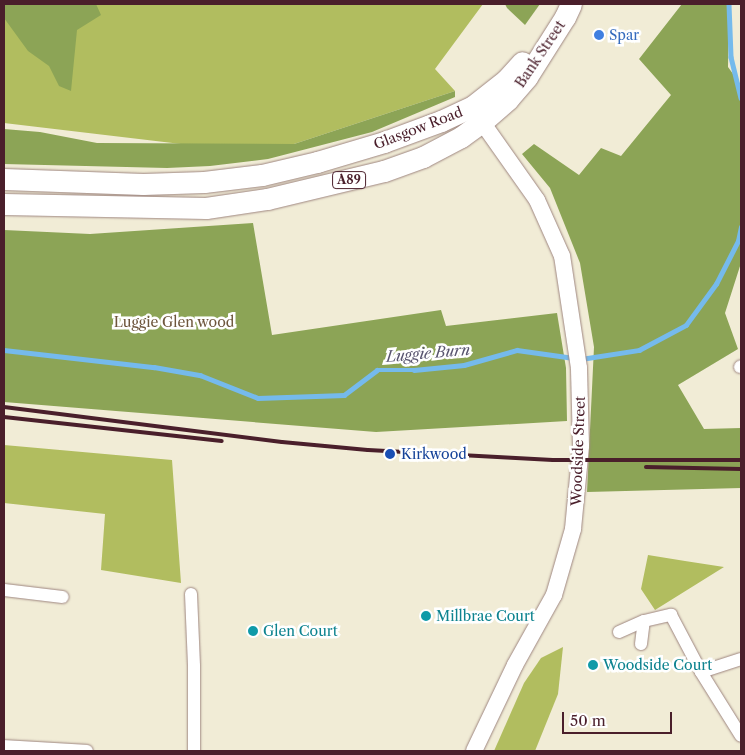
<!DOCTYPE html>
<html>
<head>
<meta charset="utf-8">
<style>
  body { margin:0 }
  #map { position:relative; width:745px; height:755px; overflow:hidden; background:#f1ecd6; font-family:"Libre Caslon Text",serif }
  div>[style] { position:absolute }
  .green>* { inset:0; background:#b1bd5f }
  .forest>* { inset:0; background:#8ca456 }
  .stream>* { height:4.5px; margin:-2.25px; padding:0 2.25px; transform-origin:2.25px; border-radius:2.25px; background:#75baec }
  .roads { filter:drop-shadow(0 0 1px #9e8680) drop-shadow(0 0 1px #9e8680) }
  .minor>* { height:12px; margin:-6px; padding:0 6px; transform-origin:6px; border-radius:6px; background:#fff }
  .tertiary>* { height:16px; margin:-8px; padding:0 8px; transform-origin:8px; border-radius:8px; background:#fff }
  .primary>* { height:21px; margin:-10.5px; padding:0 10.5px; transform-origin:10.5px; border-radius:10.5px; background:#fff }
  .rail>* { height:4px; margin:-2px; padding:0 2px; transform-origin:2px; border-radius:2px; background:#4a1f2b }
  .dots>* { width:14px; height:14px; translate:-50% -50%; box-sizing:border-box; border:2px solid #fff; border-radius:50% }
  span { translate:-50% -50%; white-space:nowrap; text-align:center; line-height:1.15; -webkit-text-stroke:5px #fff; paint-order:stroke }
  .shield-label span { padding:1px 4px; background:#fff; border:1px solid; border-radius:4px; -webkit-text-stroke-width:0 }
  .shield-label { font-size:12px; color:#4a1f2b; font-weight:700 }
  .shop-label { font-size:14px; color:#366cbe }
  .left { translate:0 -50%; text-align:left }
  .street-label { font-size:14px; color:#4a1f2b }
  .park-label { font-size:14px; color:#6e563d }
  .transit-label { font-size:14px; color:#164399 }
  .culture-label { font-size:14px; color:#0d838f }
  .water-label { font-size:15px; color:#59556f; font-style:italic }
  .frame { position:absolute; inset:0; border:5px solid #4a1f2b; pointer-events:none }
  .scale { position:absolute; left:562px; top:712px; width:110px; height:22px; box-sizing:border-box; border:2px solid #4a1f2b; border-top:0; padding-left:6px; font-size:15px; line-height:18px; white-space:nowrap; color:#4a1f2b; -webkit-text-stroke:4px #fff; paint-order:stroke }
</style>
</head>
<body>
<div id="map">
  <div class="green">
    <i style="clip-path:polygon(4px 4px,483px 4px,435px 69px,455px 91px,294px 144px,181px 144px,4px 123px)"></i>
    <i style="clip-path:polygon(4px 445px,172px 460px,181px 583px,101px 570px,105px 514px,4px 503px)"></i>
    <i style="clip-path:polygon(648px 555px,685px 561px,724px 567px,655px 610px,641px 589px)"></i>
    <i style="clip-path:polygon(563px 647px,558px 694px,535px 751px,494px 751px,524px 683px,541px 658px)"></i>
  </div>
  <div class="forest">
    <i style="clip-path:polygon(4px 4px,96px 4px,101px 15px,77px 30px,71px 91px,59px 86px,49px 66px,28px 51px,4px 18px)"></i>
    <i style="clip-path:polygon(505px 4px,540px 4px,525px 25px,507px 8px)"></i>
    <i style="clip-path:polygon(682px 4px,729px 4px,728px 67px,741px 85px,741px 263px,725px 313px,738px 349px,678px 385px,704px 429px,741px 428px,741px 488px,587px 492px,594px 347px,580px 263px,550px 188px,522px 154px,534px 144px,579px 175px,601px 148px,621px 156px,671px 95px,639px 59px)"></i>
    <i style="clip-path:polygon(455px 91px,455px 97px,372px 132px,268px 159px,210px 166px,167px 168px,4px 164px,4px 129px,40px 132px,97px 143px,294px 144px)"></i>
    <i style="clip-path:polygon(253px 223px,272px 335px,441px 310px,446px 326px,557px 313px,566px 368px,567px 421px,376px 432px,4px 402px,4px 230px,90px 234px)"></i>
  </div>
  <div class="stream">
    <i style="left:729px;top:4px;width:53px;rotate:87.8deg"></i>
    <i style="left:731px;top:57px;width:42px;rotate:76.3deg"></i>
    <i style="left:4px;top:350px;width:151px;rotate:6.5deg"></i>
    <i style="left:154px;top:367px;width:47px;rotate:9.9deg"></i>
    <i style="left:200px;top:375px;width:62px;rotate:21.6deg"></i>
    <i style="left:258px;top:398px;width:86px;rotate:-2deg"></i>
    <i style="left:344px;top:395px;width:41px;rotate:-37.1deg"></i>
    <i style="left:377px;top:370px;width:37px"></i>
    <i style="left:414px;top:370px;width:50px;rotate:-5.7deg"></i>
    <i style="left:464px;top:365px;width:55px;rotate:-15.8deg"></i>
    <i style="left:517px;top:350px;width:57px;rotate:8.1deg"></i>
    <i style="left:581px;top:359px;width:59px;rotate:-8.8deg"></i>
    <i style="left:639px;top:350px;width:53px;rotate:-28deg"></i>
    <i style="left:686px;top:325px;width:51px;rotate:-53.8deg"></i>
    <i style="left:716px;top:284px;width:48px;rotate:-62.9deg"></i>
    <i style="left:738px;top:241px;width:14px;rotate:-78deg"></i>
  </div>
  <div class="roads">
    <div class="minor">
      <i style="left:740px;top:367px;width:1px;rotate:-45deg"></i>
      <i style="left:4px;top:590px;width:59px;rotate:6.8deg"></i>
      <i style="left:191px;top:594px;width:72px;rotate:87.6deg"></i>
      <i style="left:194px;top:666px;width:85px;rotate:90deg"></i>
      <i style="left:619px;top:632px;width:27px;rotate:-24deg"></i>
      <i style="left:644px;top:621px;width:28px;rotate:-13deg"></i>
      <i style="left:671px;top:615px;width:64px;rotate:62.2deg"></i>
      <i style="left:701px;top:672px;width:42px;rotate:-18deg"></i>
      <i style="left:641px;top:644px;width:23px;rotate:-83deg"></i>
      <i style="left:701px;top:672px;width:75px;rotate:58deg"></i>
      <i style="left:4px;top:746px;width:83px;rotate:3.4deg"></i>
    </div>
    <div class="tertiary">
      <i style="left:474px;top:751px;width:95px;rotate:-64.5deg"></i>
      <i style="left:515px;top:665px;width:80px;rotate:-60.9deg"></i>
      <i style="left:554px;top:595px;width:69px;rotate:-73.9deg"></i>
      <i style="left:573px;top:529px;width:83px;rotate:-84.5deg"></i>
      <i style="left:581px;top:446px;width:78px;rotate:-91.5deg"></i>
      <i style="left:579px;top:368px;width:113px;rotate:-98.6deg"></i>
      <i style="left:562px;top:256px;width:61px;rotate:-114.1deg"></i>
      <i style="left:537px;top:200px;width:95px;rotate:-125.2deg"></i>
    </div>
    <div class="primary">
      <i style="left:4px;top:179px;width:139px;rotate:2.1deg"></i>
      <i style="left:143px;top:184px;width:61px;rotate:-1.9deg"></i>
      <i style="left:204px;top:182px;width:58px;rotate:-6.9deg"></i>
      <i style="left:262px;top:175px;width:57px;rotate:-13.3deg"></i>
      <i style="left:317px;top:162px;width:70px;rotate:-16.6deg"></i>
      <i style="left:384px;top:142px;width:61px;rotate:-20.2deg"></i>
      <i style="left:441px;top:121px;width:35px;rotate:-25deg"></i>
      <i style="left:473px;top:106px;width:42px;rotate:-38.2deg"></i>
      <i style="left:506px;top:80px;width:24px;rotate:-48deg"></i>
      <i style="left:4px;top:204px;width:202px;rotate:1.1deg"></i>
      <i style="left:206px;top:208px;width:62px;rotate:-8.4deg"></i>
      <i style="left:267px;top:199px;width:120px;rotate:-13.5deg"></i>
      <i style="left:384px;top:171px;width:41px;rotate:-19.7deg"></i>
      <i style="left:423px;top:157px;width:43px;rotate:-27.8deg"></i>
      <i style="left:461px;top:137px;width:26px;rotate:-36deg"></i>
      <i style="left:482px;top:122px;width:35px;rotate:-41deg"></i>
      <i style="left:508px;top:99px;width:29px;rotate:-49deg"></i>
      <i style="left:527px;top:77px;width:71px;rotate:-57.7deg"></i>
      <i style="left:565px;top:17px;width:14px;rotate:-65deg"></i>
    </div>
  </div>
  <div class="rail">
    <i style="left:4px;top:407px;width:280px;rotate:7.2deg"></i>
    <i style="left:282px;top:442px;width:86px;rotate:5.3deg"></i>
    <i style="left:368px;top:450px;width:185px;rotate:3.1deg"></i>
    <i style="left:553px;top:460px;width:188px"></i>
    <i style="left:4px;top:417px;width:219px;rotate:6.3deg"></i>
    <i style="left:646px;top:467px;width:95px;rotate:1.2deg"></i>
  </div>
  <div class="dots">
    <i style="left:599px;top:35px;background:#3f7fe0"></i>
    <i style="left:390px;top:454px;background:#1a4fb4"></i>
    <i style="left:426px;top:616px;background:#0f9aa8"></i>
    <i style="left:253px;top:631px;background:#0f9aa8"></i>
    <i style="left:593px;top:665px;background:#0f9aa8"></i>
  </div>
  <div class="shield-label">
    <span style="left:349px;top:180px">A89</span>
  </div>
  <div class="shop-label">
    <span class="left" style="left:609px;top:35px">Spar</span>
  </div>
  <div class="street-label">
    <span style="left:540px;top:54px;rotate:-56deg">Bank Street</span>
    <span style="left:418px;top:128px;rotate:-21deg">Glasgow Road</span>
    <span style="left:578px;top:451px;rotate:-88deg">Woodside Street</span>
  </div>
  <div class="park-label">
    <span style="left:174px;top:322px">Luggie Glen wood</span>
  </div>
  <div class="transit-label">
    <span class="left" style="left:401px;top:454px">Kirkwood</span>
  </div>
  <div class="culture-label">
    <span class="left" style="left:436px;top:616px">Millbrae Court</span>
    <span class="left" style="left:263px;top:631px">Glen Court</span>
    <span class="left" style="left:603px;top:665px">Woodside Court</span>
  </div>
  <div class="water-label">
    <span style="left:428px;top:353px;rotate:-5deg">Luggie Burn</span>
  </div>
  <div class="frame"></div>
  <div class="scale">50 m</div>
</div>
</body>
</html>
